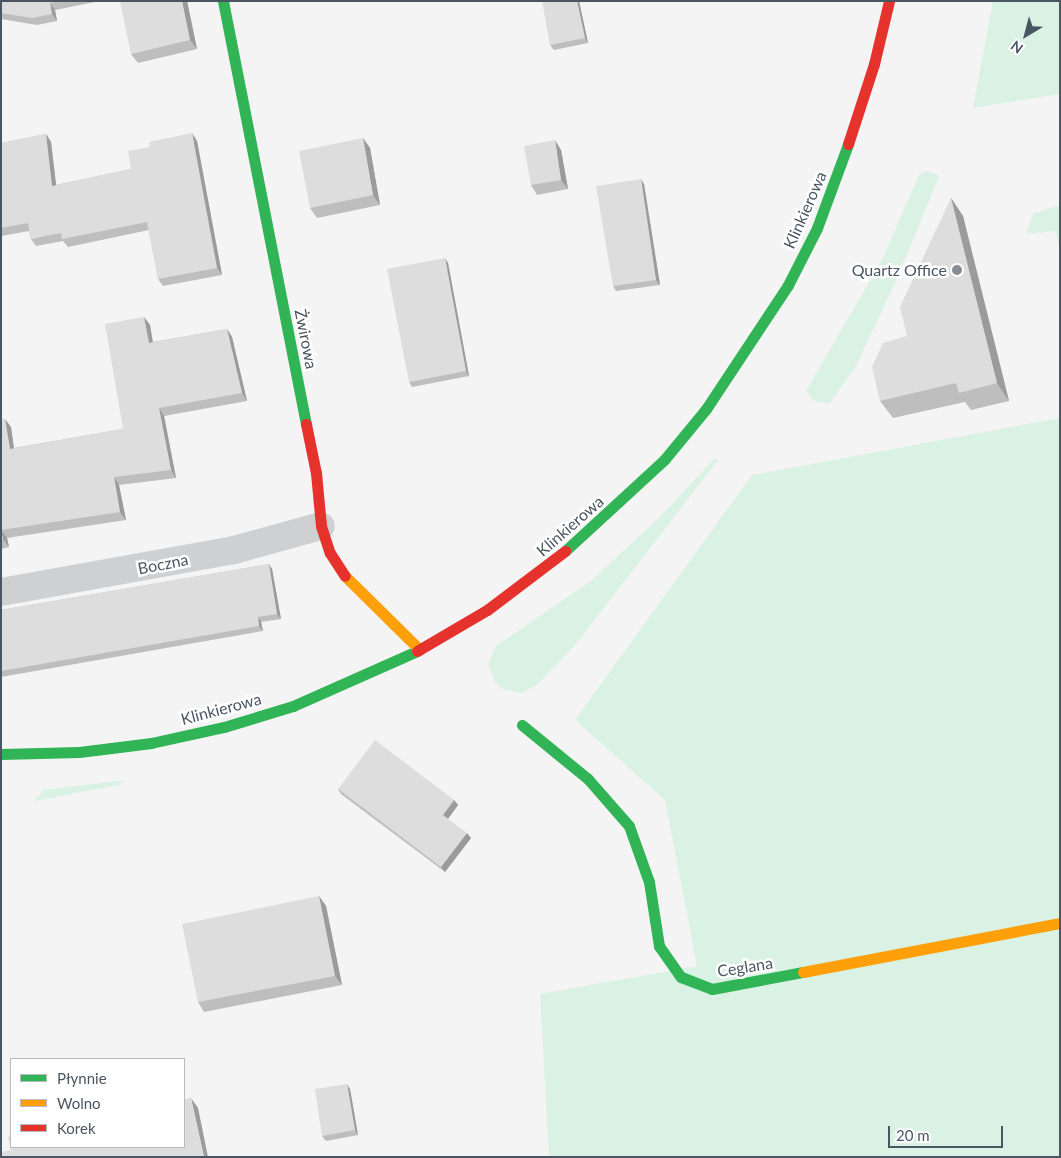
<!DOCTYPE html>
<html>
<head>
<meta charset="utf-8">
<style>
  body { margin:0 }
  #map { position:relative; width:1061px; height:1158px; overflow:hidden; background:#f4f4f4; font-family:Lato,sans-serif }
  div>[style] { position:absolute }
  .green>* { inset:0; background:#d9f2e3 }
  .street>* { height:28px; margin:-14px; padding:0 14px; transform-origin:14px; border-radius:14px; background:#ced0d2 }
  .fast>* { height:11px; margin:-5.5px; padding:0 5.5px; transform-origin:5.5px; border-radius:5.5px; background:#30b455 }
  .slow>* { height:11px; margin:-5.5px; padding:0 5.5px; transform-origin:5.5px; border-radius:5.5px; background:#ff9f0a }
  .jam>* { height:11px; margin:-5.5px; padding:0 5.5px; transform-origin:5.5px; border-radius:5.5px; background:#e5322d }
  .wall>* { inset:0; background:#bebebf }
  .shaded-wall>* { inset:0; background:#9b9b9b }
  .building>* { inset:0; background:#ddddde }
  .dots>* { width:14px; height:14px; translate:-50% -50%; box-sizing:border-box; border:2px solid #fff; border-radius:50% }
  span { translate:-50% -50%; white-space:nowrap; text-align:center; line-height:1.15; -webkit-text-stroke:5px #fff; paint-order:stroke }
  .street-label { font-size:16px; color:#4a5661 }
  .poi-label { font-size:16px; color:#4a5661 }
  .right { translate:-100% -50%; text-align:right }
  .frame { position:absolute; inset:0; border:2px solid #4a5661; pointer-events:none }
  .legend { position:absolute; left:10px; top:1058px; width:175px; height:90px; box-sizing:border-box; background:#fff; border:1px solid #b7bbc0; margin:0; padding:6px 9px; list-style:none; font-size:15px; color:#4a5661 }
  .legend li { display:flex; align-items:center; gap:10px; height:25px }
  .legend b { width:25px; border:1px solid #b7bbc0 }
  .north { position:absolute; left:1001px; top:10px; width:50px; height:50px; -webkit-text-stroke:4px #fff; paint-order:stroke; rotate:217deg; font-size:14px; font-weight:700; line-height:20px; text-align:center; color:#4a5661 }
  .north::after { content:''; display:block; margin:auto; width:18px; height:22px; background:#4a5661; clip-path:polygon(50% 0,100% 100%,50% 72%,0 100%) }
  .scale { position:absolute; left:888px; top:1126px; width:115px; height:22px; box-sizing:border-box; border:2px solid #4a5661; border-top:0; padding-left:6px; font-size:15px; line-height:18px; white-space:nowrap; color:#4a5661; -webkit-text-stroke:4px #fff; paint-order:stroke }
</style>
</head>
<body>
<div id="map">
  <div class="green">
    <i style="clip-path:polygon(993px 1px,1060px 1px,1060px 94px,973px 108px)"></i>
    <i style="clip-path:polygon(927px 171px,939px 176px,899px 274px,856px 366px,829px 404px,814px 401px,806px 391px,883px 258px,919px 175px)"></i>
    <i style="clip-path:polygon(1060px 205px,1060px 249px,1055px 231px,1026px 234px,1033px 214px)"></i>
    <i style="clip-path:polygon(1060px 418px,1060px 1157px,549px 1157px,540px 994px,697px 966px,665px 800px,575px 720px,752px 475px)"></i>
    <i style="clip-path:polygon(715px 458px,718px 460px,576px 644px,537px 685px,521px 693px,503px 689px,495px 682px,488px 664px,496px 646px,591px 581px,657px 520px)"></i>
    <i style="clip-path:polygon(124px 780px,119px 785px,34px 801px,44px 790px)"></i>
  </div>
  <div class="street">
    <i style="left:1px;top:592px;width:237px;rotate:-10.2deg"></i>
    <i style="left:234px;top:550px;width:90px;rotate:-15.4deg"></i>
  </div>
  <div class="fast">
    <i style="left:223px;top:1px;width:431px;rotate:78.9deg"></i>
    <i style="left:565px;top:551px;width:134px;rotate:-42.6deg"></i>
    <i style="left:664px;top:460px;width:66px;rotate:-50.5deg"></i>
    <i style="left:706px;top:409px;width:149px;rotate:-56.5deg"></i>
    <i style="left:788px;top:285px;width:64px;rotate:-63deg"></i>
    <i style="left:817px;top:228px;width:90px;rotate:-69.7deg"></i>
    <i style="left:522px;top:725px;width:85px;rotate:39.3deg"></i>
    <i style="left:588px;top:779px;width:62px;rotate:48.9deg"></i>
    <i style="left:629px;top:826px;width:59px;rotate:70.3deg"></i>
    <i style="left:649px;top:882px;width:65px;rotate:81.1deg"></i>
    <i style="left:659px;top:946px;width:38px;rotate:55deg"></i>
    <i style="left:681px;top:977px;width:33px;rotate:21deg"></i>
    <i style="left:712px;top:989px;width:93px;rotate:-10.6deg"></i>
    <i style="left:1px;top:754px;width:78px;rotate:-1.5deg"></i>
    <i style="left:79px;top:752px;width:73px;rotate:-7.1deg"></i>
    <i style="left:151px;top:743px;width:75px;rotate:-12.4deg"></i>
    <i style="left:224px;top:727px;width:72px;rotate:-16.9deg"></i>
    <i style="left:293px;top:706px;width:136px;rotate:-23.9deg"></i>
  </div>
  <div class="slow">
    <i style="left:345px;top:576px;width:105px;rotate:44.6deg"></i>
    <i style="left:803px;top:972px;width:262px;rotate:-10.8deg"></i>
  </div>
  <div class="jam">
    <i style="left:848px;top:144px;width:84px;rotate:-72deg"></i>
    <i style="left:874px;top:64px;width:65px;rotate:-76.6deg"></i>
    <i style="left:306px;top:424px;width:50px;rotate:78.5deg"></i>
    <i style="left:316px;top:473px;width:53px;rotate:84.6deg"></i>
    <i style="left:321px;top:526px;width:28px;rotate:72deg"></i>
    <i style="left:330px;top:553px;width:27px;rotate:57deg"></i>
    <i style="left:417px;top:651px;width:81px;rotate:-30.4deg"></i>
    <i style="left:487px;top:610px;width:98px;rotate:-37.1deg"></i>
  </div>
  <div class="wall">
    <i style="clip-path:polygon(1px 1px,95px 1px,95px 2px,55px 10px,57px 21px,37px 25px,1px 19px)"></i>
    <i style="clip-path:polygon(187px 1px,197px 49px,138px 63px,131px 54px)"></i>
    <i style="clip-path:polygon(579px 1px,588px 43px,554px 50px,550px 45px)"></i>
    <i style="clip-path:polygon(46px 134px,51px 142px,56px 185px,131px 169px,197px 141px,222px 275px,163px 286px,158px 279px,149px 230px,68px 247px,63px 241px,36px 246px,31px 239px,29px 231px,1px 236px,1px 143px)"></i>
    <i style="clip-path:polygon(363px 138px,370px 148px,380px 205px,317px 218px,310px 208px)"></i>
    <i style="clip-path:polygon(561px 150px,568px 189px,537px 195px,531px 185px)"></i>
    <i style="clip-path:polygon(644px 184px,660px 285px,616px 291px,613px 286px)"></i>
    <i style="clip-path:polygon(951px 198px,963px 216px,1009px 401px,971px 410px,965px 402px,893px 418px,880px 401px,907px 336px)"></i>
    <i style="clip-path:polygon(448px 263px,469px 376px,412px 387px,409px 382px)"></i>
    <i style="clip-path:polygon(144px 317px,150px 325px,153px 342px,227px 329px,232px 337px,247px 401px,164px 416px,176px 478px,119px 485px,126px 520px,7px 538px,9px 547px,1px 549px,1px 419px,11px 427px,14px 448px,123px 429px)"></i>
    <i style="clip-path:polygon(269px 564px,272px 569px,281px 619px,261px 622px,263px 631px,1px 677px,1px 610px)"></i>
    <i style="clip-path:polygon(338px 789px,454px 800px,458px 805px,448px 819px,471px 838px,445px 872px,341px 794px)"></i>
    <i style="clip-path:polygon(319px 896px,326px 906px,342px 985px,204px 1012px,198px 1002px)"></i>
    <i style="clip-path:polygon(350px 1089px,358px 1135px,326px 1141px,322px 1136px)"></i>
  </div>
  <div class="shaded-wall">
    <i style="clip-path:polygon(182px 1px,187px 1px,197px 49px,190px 40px)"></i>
    <i style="clip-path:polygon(577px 1px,579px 1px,588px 43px,585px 38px)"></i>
    <i style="clip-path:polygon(50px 3px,55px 10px,57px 21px,52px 14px)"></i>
    <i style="clip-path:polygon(192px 133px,197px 141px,222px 275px,217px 268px)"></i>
    <i style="clip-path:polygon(46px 134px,51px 142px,57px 193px,52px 186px)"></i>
    <i style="clip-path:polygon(363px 138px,370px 148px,380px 205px,373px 195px)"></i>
    <i style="clip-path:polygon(555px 140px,561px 150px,568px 189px,561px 180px)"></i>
    <i style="clip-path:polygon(641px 179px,644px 184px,660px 285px,656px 280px)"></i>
    <i style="clip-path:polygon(951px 198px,963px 216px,1009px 401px,997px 383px)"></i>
    <i style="clip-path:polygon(445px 258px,448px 263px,469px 376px,466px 371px)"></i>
    <i style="clip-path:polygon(144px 317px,150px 325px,154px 351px,149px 343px)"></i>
    <i style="clip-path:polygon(227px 329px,232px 337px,247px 401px,242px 393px)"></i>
    <i style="clip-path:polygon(159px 408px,164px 416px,176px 478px,171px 470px)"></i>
    <i style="clip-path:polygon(5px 419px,11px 427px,15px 457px,10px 449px)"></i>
    <i style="clip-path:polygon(114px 477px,119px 485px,126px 520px,120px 512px)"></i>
    <i style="clip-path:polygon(1px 530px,7px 538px,9px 547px,3px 539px)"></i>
    <i style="clip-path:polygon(269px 564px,272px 569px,281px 619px,277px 614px)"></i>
    <i style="clip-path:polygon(258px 617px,261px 622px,263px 631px,259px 626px)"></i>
    <i style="clip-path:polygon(454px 800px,458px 805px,447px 820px,443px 815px)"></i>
    <i style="clip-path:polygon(467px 833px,471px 838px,445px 872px,441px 867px)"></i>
    <i style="clip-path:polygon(319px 896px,326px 906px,342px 985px,335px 976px)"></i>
    <i style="clip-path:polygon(347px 1084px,350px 1089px,358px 1135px,355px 1130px)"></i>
    <i style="clip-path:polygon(191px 1098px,198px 1108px,208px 1157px,204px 1157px)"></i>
  </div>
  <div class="building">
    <i style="clip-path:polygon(1px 1px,60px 1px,50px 3px,52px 14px,32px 18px,1px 13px)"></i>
    <i style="clip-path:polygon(120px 1px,182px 1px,190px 40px,131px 54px)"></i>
    <i style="clip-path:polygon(542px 1px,577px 1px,585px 38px,550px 45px)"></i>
    <i style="clip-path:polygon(192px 133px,217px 268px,158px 279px,147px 222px,62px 239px,61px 233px,31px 239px,28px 223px,1px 228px,1px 143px,46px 134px,52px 186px,131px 169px,128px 151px,150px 147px,149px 142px)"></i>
    <i style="clip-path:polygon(363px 138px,373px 195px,310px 208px,299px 151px)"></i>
    <i style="clip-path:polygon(555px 140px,561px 180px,531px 185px,524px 146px)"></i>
    <i style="clip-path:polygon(641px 179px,656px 280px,613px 286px,596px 186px)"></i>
    <i style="clip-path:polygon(951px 198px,997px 383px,959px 393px,956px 383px,880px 401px,872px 367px,883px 343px,907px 336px,900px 307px)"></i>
    <i style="clip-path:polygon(445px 258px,466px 371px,409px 382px,387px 269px)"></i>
    <i style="clip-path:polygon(144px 317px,149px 343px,227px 329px,242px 393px,159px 408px,171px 470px,114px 477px,120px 512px,1px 530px,3px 539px,1px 540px,1px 419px,5px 419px,10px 449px,123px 429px,105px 324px)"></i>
    <i style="clip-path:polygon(269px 564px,277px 614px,258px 617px,259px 626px,1px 671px,1px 610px)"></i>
    <i style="clip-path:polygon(375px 740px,454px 800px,443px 815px,467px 833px,441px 867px,338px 789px)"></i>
    <i style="clip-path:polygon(319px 896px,335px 976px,198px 1002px,182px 924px)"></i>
    <i style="clip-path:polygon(347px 1084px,355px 1130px,322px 1136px,315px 1089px)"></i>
    <i style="clip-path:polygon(191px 1098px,204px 1157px,1px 1157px,1px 1152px,11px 1150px,8px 1137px,11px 1136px,11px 1147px,184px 1147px,184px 1099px)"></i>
  </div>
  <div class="dots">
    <i style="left:957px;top:270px;background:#868d94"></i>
  </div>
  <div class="street-label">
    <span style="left:805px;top:210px;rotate:-66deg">Klinkierowa</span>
    <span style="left:306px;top:339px;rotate:79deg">Żwirowa</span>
    <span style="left:570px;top:526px;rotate:-41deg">Klinkierowa</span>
    <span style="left:163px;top:564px;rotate:-11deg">Boczna</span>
    <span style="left:221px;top:709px;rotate:-15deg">Klinkierowa</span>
    <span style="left:745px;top:967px;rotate:-9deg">Ceglana</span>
  </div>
  <div class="poi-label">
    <span class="right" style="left:947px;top:270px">Quartz Office</span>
  </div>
  <div class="frame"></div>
  <ul class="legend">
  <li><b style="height:6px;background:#30b455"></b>Płynnie</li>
  <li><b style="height:6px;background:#ff9f0a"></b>Wolno</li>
  <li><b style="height:6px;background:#e5322d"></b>Korek</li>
  </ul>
  <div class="north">N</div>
  <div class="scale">20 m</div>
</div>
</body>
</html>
